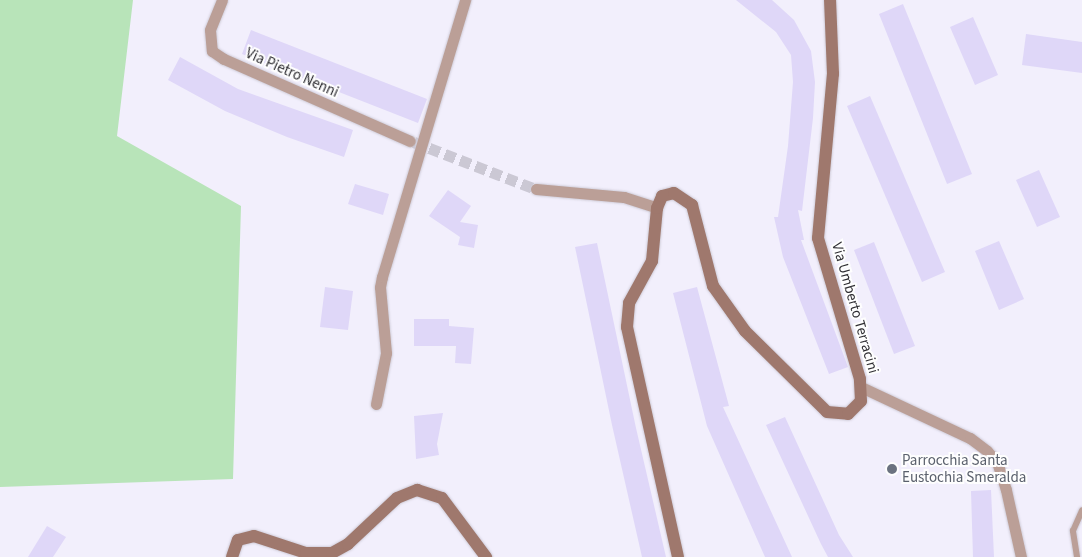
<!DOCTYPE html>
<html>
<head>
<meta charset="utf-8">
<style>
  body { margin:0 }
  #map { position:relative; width:1082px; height:557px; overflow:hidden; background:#f2effc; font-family:"Source Sans 3",sans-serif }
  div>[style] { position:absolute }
  .green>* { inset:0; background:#b8e4b9 }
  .building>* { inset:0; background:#dfd7f8 }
  .street-tunnel>* { height:11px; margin-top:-5.5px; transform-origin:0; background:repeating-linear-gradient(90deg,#cbc8d4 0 11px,transparent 0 16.5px) }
  .roads { filter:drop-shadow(0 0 1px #cfccd8) drop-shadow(0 0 1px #cfccd8) }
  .lane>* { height:5.5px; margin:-2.75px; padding:0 2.75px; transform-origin:2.75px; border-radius:2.75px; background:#bb9f97 }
  .street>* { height:11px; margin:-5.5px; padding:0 5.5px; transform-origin:5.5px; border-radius:5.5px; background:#bb9f97 }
  .secondary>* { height:12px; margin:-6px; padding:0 6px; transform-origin:6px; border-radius:6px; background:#9f786d }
  .dots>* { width:14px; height:14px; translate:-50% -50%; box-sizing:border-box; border:2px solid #fefefe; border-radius:50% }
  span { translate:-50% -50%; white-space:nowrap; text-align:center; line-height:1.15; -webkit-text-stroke:4px #fefefe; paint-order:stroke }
  .street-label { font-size:15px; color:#2e2d32 }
  .worship-label { font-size:15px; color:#5b616d }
  .left { translate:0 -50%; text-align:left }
</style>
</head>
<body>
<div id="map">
  <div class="green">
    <i style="clip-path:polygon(0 0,133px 0,117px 136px,241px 206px,233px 479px,0 487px)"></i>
  </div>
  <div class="building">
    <i style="clip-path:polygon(736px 0,772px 0,794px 20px,811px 51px,815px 82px,813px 118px,802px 211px,798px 210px,804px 240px,801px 240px,848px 367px,829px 374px,783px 257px,774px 217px,778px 217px,788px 146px,793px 82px,791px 55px,776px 32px)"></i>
    <i style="clip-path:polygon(903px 4px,972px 174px,947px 184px,879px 14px)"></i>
    <i style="clip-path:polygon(973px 17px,998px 75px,975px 85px,950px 27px)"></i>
    <i style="clip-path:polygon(251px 30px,427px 99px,418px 123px,242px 54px)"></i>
    <i style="clip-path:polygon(1026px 34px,1082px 42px,1082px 73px,1022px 65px)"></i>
    <i style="clip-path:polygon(180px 57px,238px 89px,353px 130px,344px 157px,287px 137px,225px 111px,168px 80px)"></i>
    <i style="clip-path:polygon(870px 96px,945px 272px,922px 282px,847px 106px)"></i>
    <i style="clip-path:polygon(1039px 170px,1060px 217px,1037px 227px,1016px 180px)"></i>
    <i style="clip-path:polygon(355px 184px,389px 194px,383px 215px,348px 204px)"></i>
    <i style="clip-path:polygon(448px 190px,471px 206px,460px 222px,478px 225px,474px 248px,458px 245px,460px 237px,429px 216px)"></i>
    <i style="clip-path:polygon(999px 241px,1024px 299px,999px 310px,975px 251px)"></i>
    <i style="clip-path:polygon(874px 242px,915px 346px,894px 354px,854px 250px)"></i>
    <i style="clip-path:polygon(597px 243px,636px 428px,666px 557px,642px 557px,612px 425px,575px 247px)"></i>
    <i style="clip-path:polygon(325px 287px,353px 291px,348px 330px,320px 327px)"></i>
    <i style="clip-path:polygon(697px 287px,729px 406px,723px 407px,792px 557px,765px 557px,707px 426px,673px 293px)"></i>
    <i style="clip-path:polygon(414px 319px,449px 319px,449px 326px,474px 328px,471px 364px,455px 363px,456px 346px,414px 346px)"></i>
    <i style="clip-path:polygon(443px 413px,437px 444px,439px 455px,416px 459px,414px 416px)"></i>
    <i style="clip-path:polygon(785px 417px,839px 535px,853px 557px,828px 557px,821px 544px,766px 425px)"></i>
    <i style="clip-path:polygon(991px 490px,994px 557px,973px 557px,971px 491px)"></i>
    <i style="clip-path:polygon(47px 526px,66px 537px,53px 557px,28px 557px)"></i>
  </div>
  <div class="street-tunnel">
    <i style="left:414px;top:142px;width:131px;rotate:21.1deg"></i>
  </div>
  <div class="roads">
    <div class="lane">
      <i style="left:1077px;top:557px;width:26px;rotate:-99deg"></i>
      <i style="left:1073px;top:531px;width:22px;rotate:-66deg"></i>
    </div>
    <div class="street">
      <i style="left:222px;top:0;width:32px;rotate:112deg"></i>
      <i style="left:210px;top:30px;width:21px;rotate:85deg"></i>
      <i style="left:212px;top:51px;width:14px;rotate:34deg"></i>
      <i style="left:224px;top:59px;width:203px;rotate:23.8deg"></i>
      <i style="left:536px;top:189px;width:88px;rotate:5.2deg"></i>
      <i style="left:624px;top:197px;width:35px;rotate:18deg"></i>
      <i style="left:861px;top:387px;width:120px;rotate:25.1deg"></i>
      <i style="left:970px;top:438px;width:21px;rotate:37deg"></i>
      <i style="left:987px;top:451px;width:15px;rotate:48deg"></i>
      <i style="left:997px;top:462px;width:29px;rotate:72deg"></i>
      <i style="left:1006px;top:490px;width:69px;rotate:77.4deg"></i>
      <i style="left:376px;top:404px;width:52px;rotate:-78.9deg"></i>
      <i style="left:386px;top:353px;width:66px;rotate:-95.2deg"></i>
      <i style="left:380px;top:287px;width:10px;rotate:-79deg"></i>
      <i style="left:382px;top:277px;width:289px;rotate:-73.3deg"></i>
    </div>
    <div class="secondary">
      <i style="left:232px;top:557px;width:18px;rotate:-71deg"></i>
      <i style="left:238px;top:540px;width:16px;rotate:-14deg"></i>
      <i style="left:254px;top:536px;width:55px;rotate:18.1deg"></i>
      <i style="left:306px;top:553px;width:26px"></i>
      <i style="left:332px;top:553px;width:18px;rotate:-29deg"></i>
      <i style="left:348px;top:544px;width:67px;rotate:-43.2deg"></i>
      <i style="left:397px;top:498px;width:22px;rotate:-22deg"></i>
      <i style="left:417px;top:490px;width:26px;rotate:18deg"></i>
      <i style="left:442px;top:498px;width:74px;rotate:53.3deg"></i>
      <i style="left:678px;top:557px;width:236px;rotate:-102.5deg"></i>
      <i style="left:627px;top:327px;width:24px;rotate:-85deg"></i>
      <i style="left:629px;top:303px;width:48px;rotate:-61.3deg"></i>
      <i style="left:652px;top:261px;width:53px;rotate:-84.6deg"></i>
      <i style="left:657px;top:208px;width:13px;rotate:-67deg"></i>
      <i style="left:662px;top:196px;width:12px;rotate:-14deg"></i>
      <i style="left:674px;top:193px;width:22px;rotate:34deg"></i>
      <i style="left:692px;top:205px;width:84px;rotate:75.5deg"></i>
      <i style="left:713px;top:286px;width:55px;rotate:54.6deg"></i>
      <i style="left:745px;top:331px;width:115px;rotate:44.6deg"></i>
      <i style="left:827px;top:412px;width:21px;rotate:5deg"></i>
      <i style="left:848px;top:414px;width:18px;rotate:-45deg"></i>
      <i style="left:861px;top:401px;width:22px;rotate:-93deg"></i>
      <i style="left:860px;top:379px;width:147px;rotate:-106.6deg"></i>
      <i style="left:818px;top:238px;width:165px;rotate:-84.8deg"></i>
      <i style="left:833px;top:74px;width:74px;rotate:-92.3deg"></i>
    </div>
  </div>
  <div class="dots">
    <i style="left:892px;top:469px;background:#6b7280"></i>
  </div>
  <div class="street-label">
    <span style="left:292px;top:73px;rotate:24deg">Via Pietro Nenni</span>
    <span style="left:855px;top:308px;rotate:74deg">Via Umberto Terracini</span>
  </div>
  <div class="worship-label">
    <span class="left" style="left:902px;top:469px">Parrocchia Santa<br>Eustochia Smeralda</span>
  </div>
</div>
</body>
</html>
